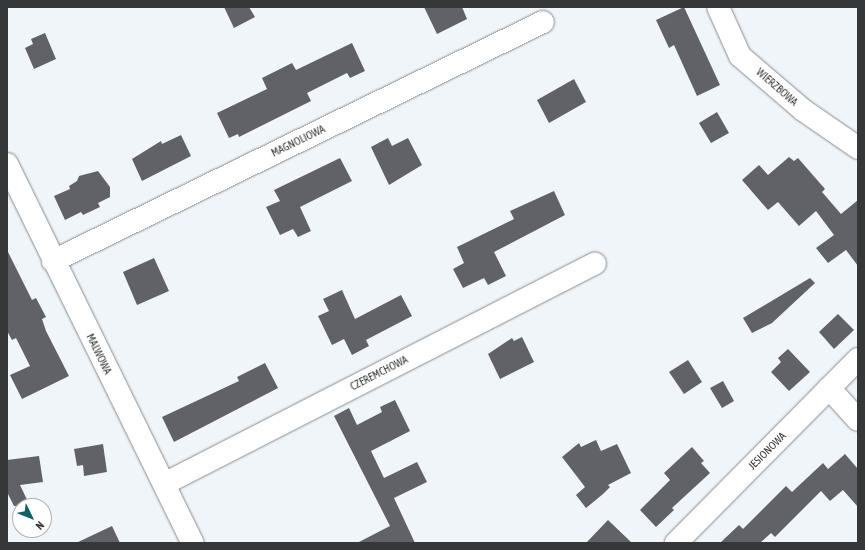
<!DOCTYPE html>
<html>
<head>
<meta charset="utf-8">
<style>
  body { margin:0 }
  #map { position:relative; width:865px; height:550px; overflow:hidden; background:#f0f5f9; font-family:"Asap Condensed",sans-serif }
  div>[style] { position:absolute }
  .building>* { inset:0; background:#616267 }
  .roads { filter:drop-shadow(0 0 1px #888c90) drop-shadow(0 0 1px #888c90) }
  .minor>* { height:22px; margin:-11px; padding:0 11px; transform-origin:11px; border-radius:11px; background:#fff }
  span { translate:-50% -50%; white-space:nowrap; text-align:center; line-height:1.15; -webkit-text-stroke:4px #fff; paint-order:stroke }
  .street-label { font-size:11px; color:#353738 }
  .frame { position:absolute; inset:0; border:8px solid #353738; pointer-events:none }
  .north { position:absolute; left:12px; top:498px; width:40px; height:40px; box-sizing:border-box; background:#fff; border:1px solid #aeafaf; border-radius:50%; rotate:133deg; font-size:11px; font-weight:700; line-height:16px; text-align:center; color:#353738 }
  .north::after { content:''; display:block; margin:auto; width:14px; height:18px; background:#116265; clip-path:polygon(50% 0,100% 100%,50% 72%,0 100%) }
</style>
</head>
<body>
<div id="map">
  <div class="building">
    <i style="clip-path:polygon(224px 7px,249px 7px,255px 17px,234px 28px)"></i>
    <i style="clip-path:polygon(424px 7px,462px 7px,467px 19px,437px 34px)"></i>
    <i style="clip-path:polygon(684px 7px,720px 85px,697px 96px,674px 45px,669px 48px,656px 20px)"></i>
    <i style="clip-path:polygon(45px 33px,56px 59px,34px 69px,25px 48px,33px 44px,31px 39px)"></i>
    <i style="clip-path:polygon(352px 43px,365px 71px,350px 78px,347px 73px,307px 93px,311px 101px,239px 137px,238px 134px,229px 138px,217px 113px,267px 89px,262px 78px,292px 63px,296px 70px)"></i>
    <i style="clip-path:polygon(574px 79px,586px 102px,549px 123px,537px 100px)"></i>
    <i style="clip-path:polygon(717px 112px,729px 133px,711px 143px,699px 123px)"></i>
    <i style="clip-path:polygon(181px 135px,191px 156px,142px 181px,132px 159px,161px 141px,162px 144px)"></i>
    <i style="clip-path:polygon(388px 138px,392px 146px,408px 138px,422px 165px,389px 185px,371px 147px)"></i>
    <i style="clip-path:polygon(789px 157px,794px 161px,798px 158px,825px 189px,822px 192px,841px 214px,858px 200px,858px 266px,846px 250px,828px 263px,816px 248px,834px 235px,816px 211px,799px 226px,778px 202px,768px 210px,742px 180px,759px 165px,768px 175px)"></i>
    <i style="clip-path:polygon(340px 158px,352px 181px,300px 207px,311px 231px,298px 237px,293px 229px,280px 235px,266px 207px,280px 201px,274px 190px)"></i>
    <i style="clip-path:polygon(98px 171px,110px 187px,110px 197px,98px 203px,100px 207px,83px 215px,81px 212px,65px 220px,54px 196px,70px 189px,69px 186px,77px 181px,79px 176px)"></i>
    <i style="clip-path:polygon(554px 191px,565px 215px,494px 252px,506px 276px,488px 285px,484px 278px,463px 288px,453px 269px,464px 263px,457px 247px,514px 219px,510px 211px)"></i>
    <i style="clip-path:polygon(7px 250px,32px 300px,36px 298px,46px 317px,42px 319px,46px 331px,69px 376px,22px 399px,10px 375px,30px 366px,16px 338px,12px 340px,7px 331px)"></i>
    <i style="clip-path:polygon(154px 258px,169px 291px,137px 305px,123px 272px)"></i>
    <i style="clip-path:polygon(810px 278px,815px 283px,772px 323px,752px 333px,743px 318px)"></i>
    <i style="clip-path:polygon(342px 290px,355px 319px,401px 295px,412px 316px,366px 340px,369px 346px,352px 355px,344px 339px,332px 345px,318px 316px,329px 311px,323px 299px)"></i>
    <i style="clip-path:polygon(838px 314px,854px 330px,834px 349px,819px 332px)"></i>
    <i style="clip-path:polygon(522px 337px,534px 362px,500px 379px,488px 354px,512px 338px,514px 341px)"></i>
    <i style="clip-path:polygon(788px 349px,810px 372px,789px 391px,771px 372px,781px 362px,778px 358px)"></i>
    <i style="clip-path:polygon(688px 360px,702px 382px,684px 394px,669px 372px)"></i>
    <i style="clip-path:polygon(265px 363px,278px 388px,174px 442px,162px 417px,239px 381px,237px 377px)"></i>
    <i style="clip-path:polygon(723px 381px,734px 401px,722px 408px,710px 388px)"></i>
    <i style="clip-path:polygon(395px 400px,410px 431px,371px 451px,384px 478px,417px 462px,427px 482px,394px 498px,415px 543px,357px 543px,390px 526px,334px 416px,349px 408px,357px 425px,382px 412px,380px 407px)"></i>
    <i style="clip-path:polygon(596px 440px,601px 451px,617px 444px,631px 473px,608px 485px,610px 487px,603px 494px,586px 508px,576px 495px,585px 487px,562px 457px,579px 443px,581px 447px)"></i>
    <i style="clip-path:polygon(103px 444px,107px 472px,84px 476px,83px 465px,77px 466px,74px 449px)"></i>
    <i style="clip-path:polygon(692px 447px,704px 461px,701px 463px,710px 473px,672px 508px,674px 510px,656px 527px,640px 510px,670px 480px,664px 473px)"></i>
    <i style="clip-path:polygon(845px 454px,858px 469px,858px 507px,843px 490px,830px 501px,821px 491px,775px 537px,771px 533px,760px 543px,720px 543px,739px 525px,743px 529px,786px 486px,792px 492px,823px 463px,828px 469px)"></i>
    <i style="clip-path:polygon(39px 456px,43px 482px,20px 485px,30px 506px,14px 506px,7px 492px,7px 460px)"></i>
    <i style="clip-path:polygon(608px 520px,632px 543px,586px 543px)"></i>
    <i style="clip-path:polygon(112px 526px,120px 543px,76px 543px)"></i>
  </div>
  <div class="roads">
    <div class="minor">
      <i style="left:718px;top:7px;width:54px;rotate:65.8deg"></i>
      <i style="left:740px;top:56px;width:83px;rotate:40.6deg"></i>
      <i style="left:803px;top:110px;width:67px;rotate:34.6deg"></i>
      <i style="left:7px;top:164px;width:422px;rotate:63.9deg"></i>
      <i style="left:53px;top:261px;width:545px;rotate:-26deg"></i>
      <i style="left:829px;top:388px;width:43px;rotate:47.8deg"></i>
      <i style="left:164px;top:484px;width:484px;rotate:-27.1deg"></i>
      <i style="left:676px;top:543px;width:259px;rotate:-45.3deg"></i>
    </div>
  </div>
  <div class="street-label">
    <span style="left:777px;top:87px;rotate:41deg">WIERZBOWA</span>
    <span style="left:298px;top:141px;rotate:-26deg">MAGNOLIOWA</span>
    <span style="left:99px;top:354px;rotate:64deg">MALWOWA</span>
    <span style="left:379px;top:373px;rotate:-27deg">CZEREMCHOWA</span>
    <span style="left:767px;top:451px;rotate:-45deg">JESIONOWA</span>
  </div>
  <div class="frame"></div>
  <div class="north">N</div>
</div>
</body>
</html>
